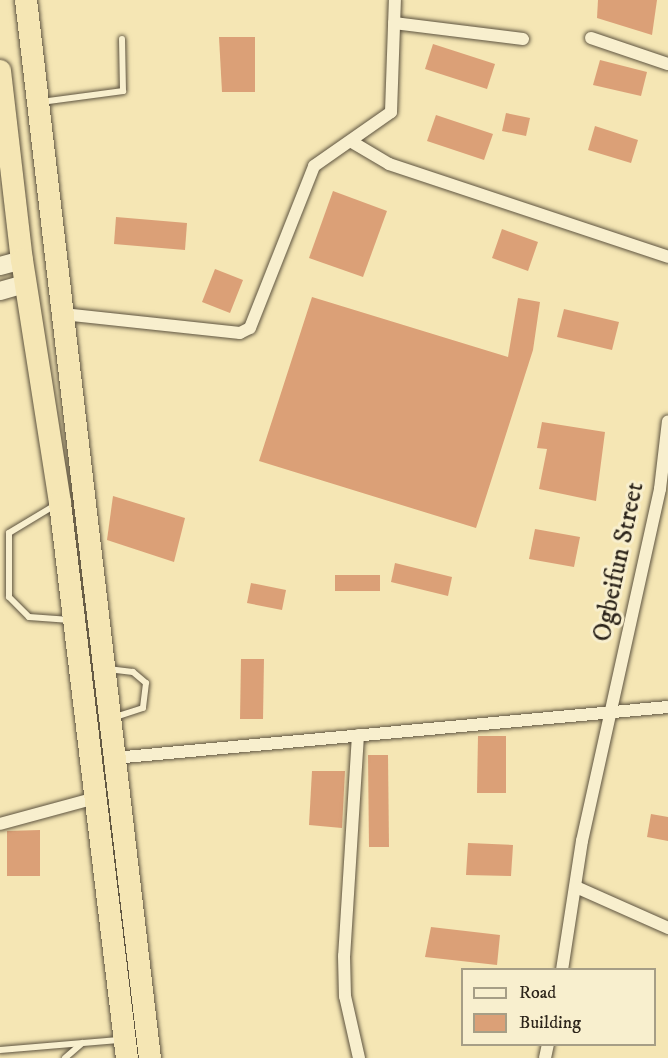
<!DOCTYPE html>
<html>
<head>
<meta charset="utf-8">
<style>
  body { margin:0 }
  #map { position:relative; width:668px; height:1058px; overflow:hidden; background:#f5e6b4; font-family:"IM FELL DW Pica",serif }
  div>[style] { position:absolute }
  .building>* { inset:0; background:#dba077 }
  .roads { filter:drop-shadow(0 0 2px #5e5440) drop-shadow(0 0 2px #5e5440) }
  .lane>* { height:6px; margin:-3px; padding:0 3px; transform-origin:3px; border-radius:3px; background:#f8efce }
  .street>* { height:12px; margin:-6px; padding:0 6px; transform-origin:6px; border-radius:6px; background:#f8efce }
  .secondary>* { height:18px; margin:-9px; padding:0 9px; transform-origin:9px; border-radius:9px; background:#f8efce }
  .highway>* { height:22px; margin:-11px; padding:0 11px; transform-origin:11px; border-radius:11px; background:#f5e6b4 }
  span { translate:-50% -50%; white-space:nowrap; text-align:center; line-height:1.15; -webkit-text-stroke:6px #f8efce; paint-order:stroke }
  .street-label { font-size:26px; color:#2c241a }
  .legend { position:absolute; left:461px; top:968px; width:195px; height:78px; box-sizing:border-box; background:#f8efce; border:2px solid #a69e86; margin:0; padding:8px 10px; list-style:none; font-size:18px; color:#2c241a }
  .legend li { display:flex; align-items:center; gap:12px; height:30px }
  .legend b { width:30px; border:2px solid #a69e86 }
</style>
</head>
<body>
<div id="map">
  <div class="building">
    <i style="clip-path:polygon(598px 0,657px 0,652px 35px,597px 18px)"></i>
    <i style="clip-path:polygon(219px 37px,255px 37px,255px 92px,222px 92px)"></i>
    <i style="clip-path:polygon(433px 44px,495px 64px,487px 89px,425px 69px)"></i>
    <i style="clip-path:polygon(600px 60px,647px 72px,641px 96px,593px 85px)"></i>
    <i style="clip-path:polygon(506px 113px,530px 118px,526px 136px,502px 131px)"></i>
    <i style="clip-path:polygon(436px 115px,493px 134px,484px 160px,427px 141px)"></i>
    <i style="clip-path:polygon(595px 126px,638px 140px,631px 163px,588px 150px)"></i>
    <i style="clip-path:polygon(333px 191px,387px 211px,363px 277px,309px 258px)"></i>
    <i style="clip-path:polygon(116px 217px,187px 223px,185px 250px,114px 244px)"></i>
    <i style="clip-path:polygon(502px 229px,538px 242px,528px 271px,492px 258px)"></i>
    <i style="clip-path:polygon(215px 269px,243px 280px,230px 313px,202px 302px)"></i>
    <i style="clip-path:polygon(312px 297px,508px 357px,518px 298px,540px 302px,533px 350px,476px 528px,259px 461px)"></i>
    <i style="clip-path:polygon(564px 309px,619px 322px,612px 350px,557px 337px)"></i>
    <i style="clip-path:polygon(542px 422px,605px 432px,596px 501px,539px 489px,547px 449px,537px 448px)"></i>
    <i style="clip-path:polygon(113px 496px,185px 518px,174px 562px,107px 540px)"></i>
    <i style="clip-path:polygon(535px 529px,580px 537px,574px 567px,529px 559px)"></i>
    <i style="clip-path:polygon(395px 563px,452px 577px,448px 596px,391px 582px)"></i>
    <i style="clip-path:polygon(335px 575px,380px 575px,380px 591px,335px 591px)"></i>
    <i style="clip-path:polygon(251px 583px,286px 590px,282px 610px,247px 603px)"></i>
    <i style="clip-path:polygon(241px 659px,264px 659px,263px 719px,240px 719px)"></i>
    <i style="clip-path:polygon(478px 736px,506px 736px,506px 793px,477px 793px)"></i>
    <i style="clip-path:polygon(368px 755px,388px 755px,389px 847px,369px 847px)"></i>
    <i style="clip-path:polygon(312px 771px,345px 771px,342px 828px,309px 825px)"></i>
    <i style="clip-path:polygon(651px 814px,668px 817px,668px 841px,647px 837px)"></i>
    <i style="clip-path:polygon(40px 830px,40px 876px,7px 876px,7px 831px)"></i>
    <i style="clip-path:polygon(468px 843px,513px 845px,511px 876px,466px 875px)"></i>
    <i style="clip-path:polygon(431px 927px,500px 935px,497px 965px,425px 957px)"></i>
  </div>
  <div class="roads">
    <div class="lane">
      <i style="left:41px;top:102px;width:83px;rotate:-7.6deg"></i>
      <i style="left:123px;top:91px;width:52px;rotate:-91.1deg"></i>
      <i style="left:57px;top:504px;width:56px;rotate:148.9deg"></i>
      <i style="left:9px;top:533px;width:64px;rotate:90deg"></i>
      <i style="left:9px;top:597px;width:28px;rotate:45deg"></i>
      <i style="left:29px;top:617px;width:41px;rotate:4.2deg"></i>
      <i style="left:108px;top:669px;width:25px;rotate:7deg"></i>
      <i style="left:133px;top:672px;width:17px;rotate:40deg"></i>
      <i style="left:146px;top:683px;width:25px;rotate:97deg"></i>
      <i style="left:143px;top:708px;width:28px;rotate:162deg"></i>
      <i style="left:0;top:1050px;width:119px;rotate:-4.8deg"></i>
      <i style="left:65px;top:1058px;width:23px;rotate:-41deg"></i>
    </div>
    <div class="street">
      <i style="left:394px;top:23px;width:130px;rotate:7.1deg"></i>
      <i style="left:591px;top:38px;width:81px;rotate:18.7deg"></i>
      <i style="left:352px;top:142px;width:43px;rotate:30.7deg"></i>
      <i style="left:389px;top:164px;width:294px;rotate:18.4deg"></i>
      <i style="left:63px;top:314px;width:178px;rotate:6.1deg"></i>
      <i style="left:240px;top:333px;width:11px;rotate:-27deg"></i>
      <i style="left:250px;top:328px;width:174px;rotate:-68.4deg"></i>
      <i style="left:314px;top:166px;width:94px;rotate:-35deg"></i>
      <i style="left:391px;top:112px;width:112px;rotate:-88deg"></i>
      <i style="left:358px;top:735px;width:221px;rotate:93.6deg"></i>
      <i style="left:344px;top:956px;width:40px;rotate:88.6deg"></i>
      <i style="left:345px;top:996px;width:64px;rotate:77.3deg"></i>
      <i style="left:114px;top:758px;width:556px;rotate:-5.26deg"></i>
      <i style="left:0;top:824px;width:95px;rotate:-15.2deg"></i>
      <i style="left:576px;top:887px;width:101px;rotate:24deg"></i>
      <i style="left:562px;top:970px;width:131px;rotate:-81.2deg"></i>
      <i style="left:582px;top:841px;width:361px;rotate:-77.5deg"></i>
      <i style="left:660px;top:489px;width:68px;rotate:-83.3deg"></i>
      <i style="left:545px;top:1058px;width:14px;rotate:-78deg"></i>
    </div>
    <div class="secondary">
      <i style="left:0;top:266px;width:23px;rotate:-15deg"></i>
      <i style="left:0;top:291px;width:26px;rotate:-16deg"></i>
    </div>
    <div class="highway">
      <i style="left:26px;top:0;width:1065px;rotate:83.32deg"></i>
      <i style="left:0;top:71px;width:190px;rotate:83.4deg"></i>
      <i style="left:22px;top:260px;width:246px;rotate:81.1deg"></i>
      <i style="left:60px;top:503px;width:559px;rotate:83.12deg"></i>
    </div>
  </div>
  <div class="street-label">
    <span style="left:619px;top:562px;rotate:-78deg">Ogbeifun Street</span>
  </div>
  <ul class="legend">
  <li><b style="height:8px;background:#f8efce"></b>Road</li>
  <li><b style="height:16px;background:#dba077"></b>Building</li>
  </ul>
</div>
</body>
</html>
